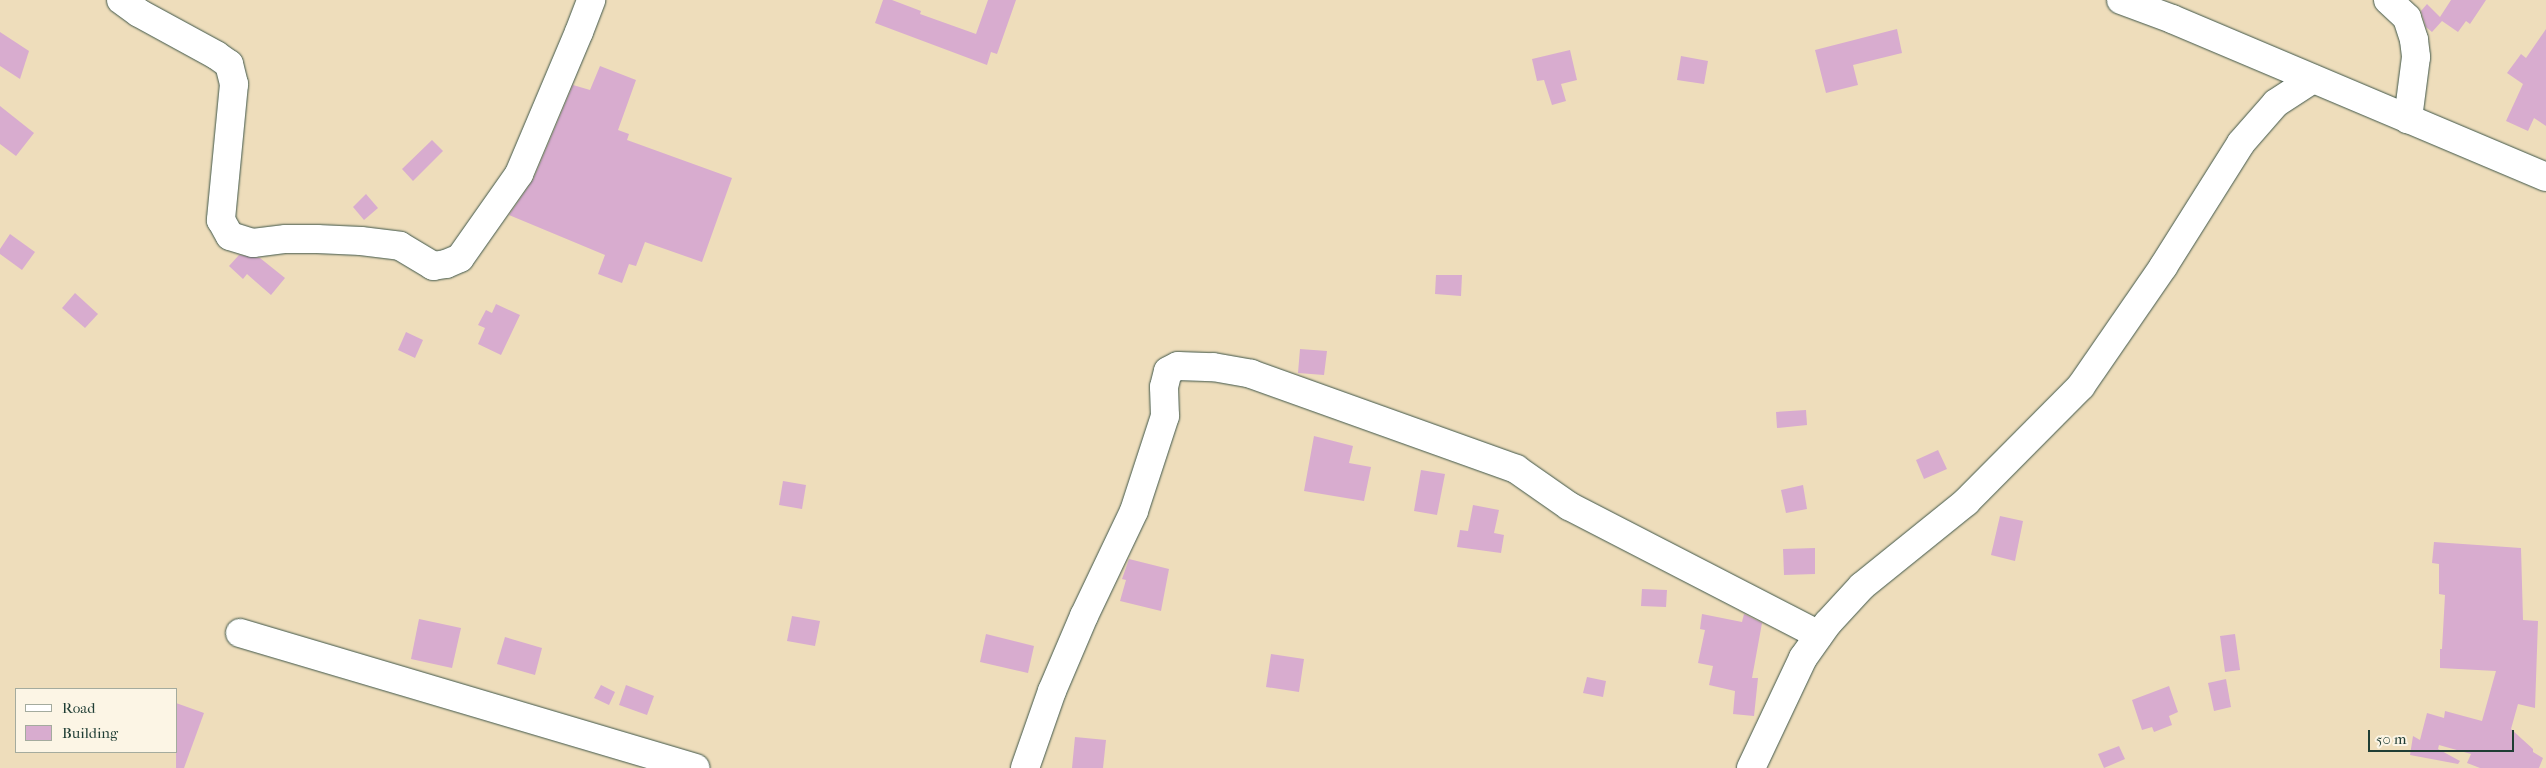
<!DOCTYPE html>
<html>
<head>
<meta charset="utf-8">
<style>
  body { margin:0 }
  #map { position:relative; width:2546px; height:768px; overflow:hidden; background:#edb; font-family:"IM FELL French Canon",serif }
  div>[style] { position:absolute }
  .building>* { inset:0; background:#d8accf }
  .roads { filter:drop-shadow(0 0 1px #3e5548) drop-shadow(0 0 1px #3e5548) }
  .minor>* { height:28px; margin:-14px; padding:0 14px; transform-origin:14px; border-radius:14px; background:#fff }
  span { translate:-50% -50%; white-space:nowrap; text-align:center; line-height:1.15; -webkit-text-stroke:4px #fcf5e5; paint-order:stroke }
  .legend { position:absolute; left:15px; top:688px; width:162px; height:65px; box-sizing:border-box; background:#fcf5e5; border:1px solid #a4ab9e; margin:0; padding:6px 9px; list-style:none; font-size:15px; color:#1f3d34 }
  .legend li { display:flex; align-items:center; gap:10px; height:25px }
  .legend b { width:25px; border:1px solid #a4ab9e }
  .scale { position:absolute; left:2368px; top:730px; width:146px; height:22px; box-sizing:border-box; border:2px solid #1f3d34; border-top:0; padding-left:6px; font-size:15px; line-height:18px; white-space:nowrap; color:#1f3d34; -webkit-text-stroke:4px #fcf5e5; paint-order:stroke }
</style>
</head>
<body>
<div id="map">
  <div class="building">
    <i style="clip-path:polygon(883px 0,892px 0,921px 11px,920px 14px,976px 34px,988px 0,1016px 0,997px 54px,991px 52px,987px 65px,875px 23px)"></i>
    <i style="clip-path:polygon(2451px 0,2486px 0,2470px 24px,2466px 21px,2458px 32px,2442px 21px,2432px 32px,2426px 27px,2421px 11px,2427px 4px,2440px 17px)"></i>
    <i style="clip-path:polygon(1897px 29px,1902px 53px,1853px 65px,1858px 85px,1826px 93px,1815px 50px)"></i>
    <i style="clip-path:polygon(2546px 29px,2546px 126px,2534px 118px,2528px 131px,2506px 121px,2523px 84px,2507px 73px,2521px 54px,2526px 58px)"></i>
    <i style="clip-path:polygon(0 32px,29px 51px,20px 79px,0 66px)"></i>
    <i style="clip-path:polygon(1570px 50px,1577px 80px,1561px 84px,1566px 101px,1552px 105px,1544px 80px,1537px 81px,1532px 59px)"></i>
    <i style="clip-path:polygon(1681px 56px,1708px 61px,1704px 84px,1677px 80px)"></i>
    <i style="clip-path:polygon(600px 66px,636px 80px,618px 130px,629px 134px,627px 140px,732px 178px,702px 262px,645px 242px,636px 266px,629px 264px,622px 283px,598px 274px,605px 255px,509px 215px,533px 180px,573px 85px,590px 90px)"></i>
    <i style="clip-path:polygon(0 106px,34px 133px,16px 156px,0 144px)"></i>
    <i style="clip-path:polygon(432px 140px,443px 151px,413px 181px,402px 169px)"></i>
    <i style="clip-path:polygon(366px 194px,378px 208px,364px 220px,353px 207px)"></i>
    <i style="clip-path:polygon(10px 234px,35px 252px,22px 270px,0 254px,0 249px)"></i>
    <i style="clip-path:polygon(239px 255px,260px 258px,285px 278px,271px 295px,247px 274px,243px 279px,229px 266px)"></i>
    <i style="clip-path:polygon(1436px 275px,1462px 275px,1461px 296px,1435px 294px)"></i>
    <i style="clip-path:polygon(75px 293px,98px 314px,85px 328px,62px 308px)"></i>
    <i style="clip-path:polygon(496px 304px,520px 315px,501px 355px,478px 344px,485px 328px,478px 325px,486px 310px,492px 313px)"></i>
    <i style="clip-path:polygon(406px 332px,423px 340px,415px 358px,398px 350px)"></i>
    <i style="clip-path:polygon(1300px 349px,1327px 351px,1324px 375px,1298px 373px)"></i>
    <i style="clip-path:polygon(1806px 410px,1807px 425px,1777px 428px,1776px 412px)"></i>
    <i style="clip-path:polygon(1314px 436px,1353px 446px,1349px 463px,1371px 467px,1364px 501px,1304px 491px)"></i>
    <i style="clip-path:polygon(1938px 450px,1947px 469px,1924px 479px,1916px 460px)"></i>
    <i style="clip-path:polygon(1421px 470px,1445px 474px,1437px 515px,1414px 511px)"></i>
    <i style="clip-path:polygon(783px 481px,806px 485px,802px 509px,779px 505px)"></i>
    <i style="clip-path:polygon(1803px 485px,1807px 509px,1786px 513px,1781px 490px)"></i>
    <i style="clip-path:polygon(1473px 505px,1499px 510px,1494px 533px,1504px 535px,1501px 553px,1457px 547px,1460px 530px,1468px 531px)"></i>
    <i style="clip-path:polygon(2000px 516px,2023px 521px,2015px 561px,1991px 555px)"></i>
    <i style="clip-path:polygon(2434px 542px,2521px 548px,2523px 620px,2538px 621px,2535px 708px,2518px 704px,2511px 729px,2533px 749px,2533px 752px,2543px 758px,2539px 768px,2480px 768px,2467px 763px,2471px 754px,2439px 745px,2438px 749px,2460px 761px,2458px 764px,2410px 755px,2413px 736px,2420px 740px,2427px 713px,2444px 718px,2445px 711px,2482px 721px,2496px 671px,2440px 668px,2440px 649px,2442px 649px,2445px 595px,2439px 594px,2439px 564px,2432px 563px)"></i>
    <i style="clip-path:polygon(1815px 548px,1815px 574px,1784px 575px,1783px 549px)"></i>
    <i style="clip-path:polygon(1129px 559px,1169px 569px,1161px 611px,1120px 601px,1126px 580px,1122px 579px)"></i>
    <i style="clip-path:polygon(1642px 589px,1667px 590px,1666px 607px,1641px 606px)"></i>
    <i style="clip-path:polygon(1702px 614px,1742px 622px,1744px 614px,1762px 623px,1752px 678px,1758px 678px,1754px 716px,1733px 714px,1735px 691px,1709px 685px,1713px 666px,1698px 663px,1705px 630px,1700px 629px)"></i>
    <i style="clip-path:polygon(792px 616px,820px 621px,815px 646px,787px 641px)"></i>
    <i style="clip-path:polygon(419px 619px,461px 628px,452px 668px,411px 659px)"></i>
    <i style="clip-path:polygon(986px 634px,1034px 646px,1028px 673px,980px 662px)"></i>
    <i style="clip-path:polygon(2235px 634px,2240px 670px,2225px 672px,2220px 636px)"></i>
    <i style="clip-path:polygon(505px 637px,542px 648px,535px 675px,497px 664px)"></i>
    <i style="clip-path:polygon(1271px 654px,1304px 659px,1299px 692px,1266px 687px)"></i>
    <i style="clip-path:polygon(1587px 677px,1606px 681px,1603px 697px,1583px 693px)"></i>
    <i style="clip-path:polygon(2226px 679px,2231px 707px,2214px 711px,2208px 683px)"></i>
    <i style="clip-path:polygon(601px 685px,615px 692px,609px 705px,594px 698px)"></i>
    <i style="clip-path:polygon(626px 685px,654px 696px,647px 715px,619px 705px)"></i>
    <i style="clip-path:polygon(2169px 686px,2178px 712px,2169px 716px,2172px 725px,2154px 732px,2152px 727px,2142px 730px,2132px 700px)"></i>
    <i style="clip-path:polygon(176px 703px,204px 713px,184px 768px,176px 768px)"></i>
    <i style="clip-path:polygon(1075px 737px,1106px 740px,1103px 768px,1072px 768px)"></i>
    <i style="clip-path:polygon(2119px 746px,2125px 759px,2104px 768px,2098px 754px)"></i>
  </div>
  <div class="roads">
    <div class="minor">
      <i style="left:121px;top:0;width:22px;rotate:36deg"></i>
      <i style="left:139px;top:13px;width:88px;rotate:28.6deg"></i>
      <i style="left:216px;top:55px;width:16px;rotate:35deg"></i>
      <i style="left:229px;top:64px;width:21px;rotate:76deg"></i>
      <i style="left:234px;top:84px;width:137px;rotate:95.5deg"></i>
      <i style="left:221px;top:220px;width:18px;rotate:61deg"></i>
      <i style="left:230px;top:236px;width:24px;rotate:17deg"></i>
      <i style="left:253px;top:243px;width:33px;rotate:-7deg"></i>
      <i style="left:286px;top:239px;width:31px"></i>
      <i style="left:317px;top:239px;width:44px;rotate:2.6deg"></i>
      <i style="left:361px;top:241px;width:39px;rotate:7deg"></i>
      <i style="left:400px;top:246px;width:39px;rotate:31deg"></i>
      <i style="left:433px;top:266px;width:13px;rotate:-9deg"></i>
      <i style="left:446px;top:264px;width:15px;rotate:-23deg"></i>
      <i style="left:460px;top:258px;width:103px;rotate:-54.9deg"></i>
      <i style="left:519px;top:174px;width:154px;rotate:-67.1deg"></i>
      <i style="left:579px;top:32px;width:34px;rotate:-69deg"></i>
      <i style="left:2121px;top:0;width:54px;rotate:20.4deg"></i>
      <i style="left:2172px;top:19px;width:406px;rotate:22.9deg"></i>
      <i style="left:2388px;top:0;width:26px;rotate:43deg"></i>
      <i style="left:2407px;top:18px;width:23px;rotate:72deg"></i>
      <i style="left:2414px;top:40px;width:17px;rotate:83deg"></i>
      <i style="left:2416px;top:57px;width:63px;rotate:97.4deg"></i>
      <i style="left:240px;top:633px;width:475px;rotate:16.5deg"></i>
      <i style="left:1025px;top:768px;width:82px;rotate:-70.7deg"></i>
      <i style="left:1052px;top:691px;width:82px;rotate:-66.9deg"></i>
      <i style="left:1084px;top:616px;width:116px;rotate:-64.5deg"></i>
      <i style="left:1134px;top:511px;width:100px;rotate:-71.9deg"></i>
      <i style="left:1165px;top:416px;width:29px;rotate:-92deg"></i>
      <i style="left:1164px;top:387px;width:16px;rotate:-76deg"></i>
      <i style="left:1168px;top:371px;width:11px;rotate:-27deg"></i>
      <i style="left:1178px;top:366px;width:35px;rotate:2deg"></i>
      <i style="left:1213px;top:367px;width:39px;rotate:10deg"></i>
      <i style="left:1251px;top:374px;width:282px;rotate:19.7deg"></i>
      <i style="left:1516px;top:469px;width:65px;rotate:34.9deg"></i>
      <i style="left:1569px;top:506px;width:281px;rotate:27.3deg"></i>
      <i style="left:1751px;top:768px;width:122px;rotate:-64.7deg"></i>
      <i style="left:1803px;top:658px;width:43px;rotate:-54.5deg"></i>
      <i style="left:1828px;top:623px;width:50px;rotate:-47.4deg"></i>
      <i style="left:1862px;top:586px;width:134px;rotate:-38.9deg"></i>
      <i style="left:1966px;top:502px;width:163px;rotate:-45.2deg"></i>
      <i style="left:2081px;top:386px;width:145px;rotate:-55.4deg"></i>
      <i style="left:2163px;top:267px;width:146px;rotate:-57.8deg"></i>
      <i style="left:2241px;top:143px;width:53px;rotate:-48.8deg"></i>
      <i style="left:2276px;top:103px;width:44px;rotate:-33deg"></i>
    </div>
  </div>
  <ul class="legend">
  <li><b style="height:6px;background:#fff"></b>Road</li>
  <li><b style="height:14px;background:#d8accf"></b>Building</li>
  </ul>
  <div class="scale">50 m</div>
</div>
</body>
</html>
